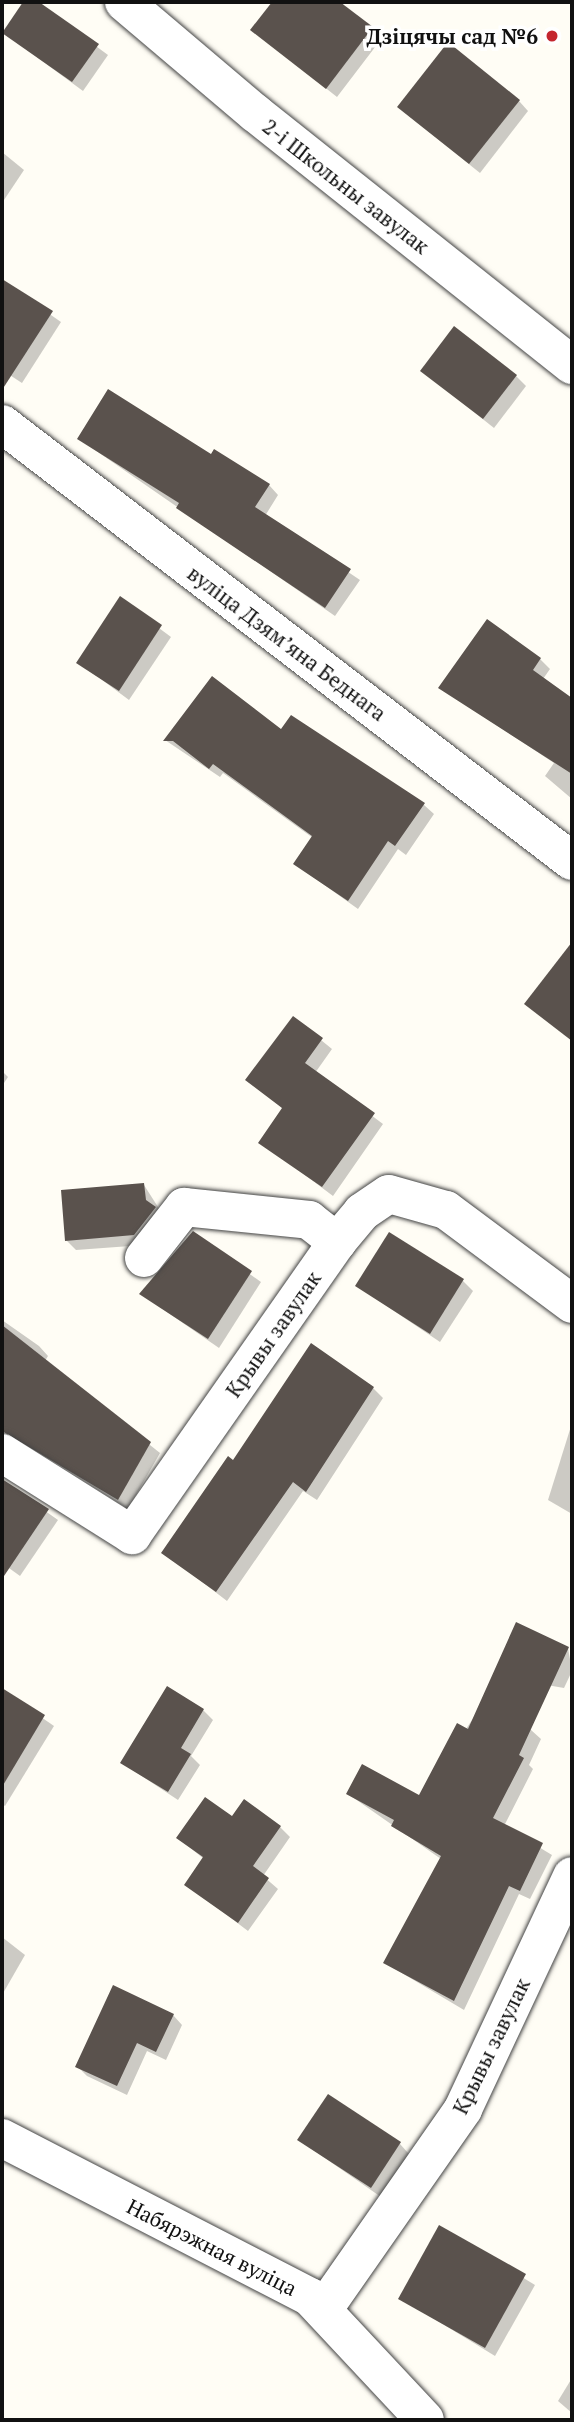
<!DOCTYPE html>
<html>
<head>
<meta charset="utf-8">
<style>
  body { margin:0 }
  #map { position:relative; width:574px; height:2422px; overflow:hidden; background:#fffdf5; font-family:"PT Serif",serif }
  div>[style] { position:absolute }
  .shadow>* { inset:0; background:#0003 }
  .building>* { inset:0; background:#5a524d }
  .roads { filter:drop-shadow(0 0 2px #444) drop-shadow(0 0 2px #444) }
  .minor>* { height:38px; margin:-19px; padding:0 19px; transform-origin:19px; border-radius:19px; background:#fff }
  .dots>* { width:19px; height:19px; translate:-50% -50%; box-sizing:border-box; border:4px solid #fff; border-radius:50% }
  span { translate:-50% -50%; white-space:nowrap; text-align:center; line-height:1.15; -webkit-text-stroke:7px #fff; paint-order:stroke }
  .poi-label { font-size:21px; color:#111; font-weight:700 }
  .right { translate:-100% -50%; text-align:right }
  .street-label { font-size:21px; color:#111 }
  .frame { position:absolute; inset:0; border:4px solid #111; pointer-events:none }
</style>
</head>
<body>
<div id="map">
  <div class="shadow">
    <i style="clip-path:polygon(25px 2px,36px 2px,108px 55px,83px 91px,4px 33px)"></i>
    <i style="clip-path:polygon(274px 2px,345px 2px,342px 6px,382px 38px,337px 97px,252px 30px)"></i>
    <i style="clip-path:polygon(519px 101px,528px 111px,480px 173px,409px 116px)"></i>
    <i style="clip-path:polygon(2px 152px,24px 170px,2px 203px)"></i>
    <i style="clip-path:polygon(2px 281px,61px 322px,22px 383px,2px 370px)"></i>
    <i style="clip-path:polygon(422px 371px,516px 376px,526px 386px,494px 428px)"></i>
    <i style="clip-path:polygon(79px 439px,211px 456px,269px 485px,278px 495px,265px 516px,360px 580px,335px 616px)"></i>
    <i style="clip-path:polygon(120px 599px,171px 637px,129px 700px,78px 662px)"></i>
    <i style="clip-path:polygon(540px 659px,550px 669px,543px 679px,572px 700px,572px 799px,545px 776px,554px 763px,440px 688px)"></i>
    <i style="clip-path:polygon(281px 732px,424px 805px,434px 814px,406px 855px,398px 849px,358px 909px,295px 864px,313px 838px,223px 773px,220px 777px,165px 740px)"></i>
    <i style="clip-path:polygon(294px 1018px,332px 1049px,315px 1073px,383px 1124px,333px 1196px,261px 1142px,284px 1109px,247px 1080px)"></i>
    <i style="clip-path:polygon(2px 1071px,8px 1077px,2px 1086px)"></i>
    <i style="clip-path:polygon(144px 1185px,165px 1218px,144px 1245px,76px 1250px,66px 1240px)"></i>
    <i style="clip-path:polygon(193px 1234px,261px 1282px,219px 1348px,141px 1294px)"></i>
    <i style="clip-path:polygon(463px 1281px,473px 1291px,440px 1342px,357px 1286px)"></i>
    <i style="clip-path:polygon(2px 1320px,39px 1346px,48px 1356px,45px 1361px,160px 1453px,128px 1509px,43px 1455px,41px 1434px,2px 1407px)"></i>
    <i style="clip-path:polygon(373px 1388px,383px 1398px,317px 1500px,303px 1491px,227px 1601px,163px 1552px,233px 1462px)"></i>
    <i style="clip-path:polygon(572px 1423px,572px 1514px,548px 1500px)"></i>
    <i style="clip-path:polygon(7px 1484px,58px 1520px,20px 1576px,2px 1563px,2px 1491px)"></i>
    <i style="clip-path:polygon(568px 1648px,572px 1671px,564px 1688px,507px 1678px)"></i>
    <i style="clip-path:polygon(2px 1690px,54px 1726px,5px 1806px,2px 1804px)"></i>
    <i style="clip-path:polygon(203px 1710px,213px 1720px,191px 1756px,200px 1765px,178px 1800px,122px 1763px)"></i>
    <i style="clip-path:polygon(476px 1714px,531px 1730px,541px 1739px,529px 1765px,533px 1769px,504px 1826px,552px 1855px,530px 1899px,519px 1894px,464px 2010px,385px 1963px,441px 1859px,348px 1794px,420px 1798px)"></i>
    <i style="clip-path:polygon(233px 1818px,280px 1827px,290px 1837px,263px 1876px,278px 1889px,248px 1931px,187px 1885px,204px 1859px,178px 1838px)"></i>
    <i style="clip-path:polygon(2px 1937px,25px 1955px,2px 1995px)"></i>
    <i style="clip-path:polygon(173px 2015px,182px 2025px,166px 2060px,147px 2051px,127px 2095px,87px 2076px,77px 2066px)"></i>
    <i style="clip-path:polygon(299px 2140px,400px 2144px,409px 2154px,381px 2197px)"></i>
    <i style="clip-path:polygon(440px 2227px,535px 2285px,495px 2356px,400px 2298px)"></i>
    <i style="clip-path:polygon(572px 2378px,572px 2413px,558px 2401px)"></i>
  </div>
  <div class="building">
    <i style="clip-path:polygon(23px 2px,39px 2px,99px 44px,72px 82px,2px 33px)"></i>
    <i style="clip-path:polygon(272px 2px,340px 2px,373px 27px,326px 89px,250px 30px)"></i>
    <i style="clip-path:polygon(448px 42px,520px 100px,469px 164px,397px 107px)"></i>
    <i style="clip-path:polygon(2px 279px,53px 311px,2px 390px)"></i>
    <i style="clip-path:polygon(454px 326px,517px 375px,483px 419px,420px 371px)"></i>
    <i style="clip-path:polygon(108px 389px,211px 454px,214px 449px,270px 484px,255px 507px,351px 569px,325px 608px,176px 508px,179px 503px,77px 439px)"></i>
    <i style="clip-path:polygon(120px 596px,162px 625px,119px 691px,76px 663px)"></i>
    <i style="clip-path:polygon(487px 619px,541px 658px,533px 670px,572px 698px,572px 774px,438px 688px)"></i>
    <i style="clip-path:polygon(212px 676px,281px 729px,291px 715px,425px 803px,395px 846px,388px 841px,348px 901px,293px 864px,312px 836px,213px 764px,209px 769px,173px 741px,163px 741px)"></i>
    <i style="clip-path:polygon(572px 942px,572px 1041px,524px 1004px)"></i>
    <i style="clip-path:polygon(293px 1016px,323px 1038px,305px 1063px,375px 1113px,322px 1187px,258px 1143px,282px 1108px,245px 1080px)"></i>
    <i style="clip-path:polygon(144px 1183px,146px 1200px,156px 1207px,134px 1235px,65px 1241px,61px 1190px)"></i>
    <i style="clip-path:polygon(193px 1231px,252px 1271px,208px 1339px,139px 1294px)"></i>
    <i style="clip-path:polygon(389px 1232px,464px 1279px,430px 1334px,355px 1286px)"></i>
    <i style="clip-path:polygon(2px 1325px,151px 1442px,118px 1500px,2px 1431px)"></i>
    <i style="clip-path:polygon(311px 1343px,374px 1387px,306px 1492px,293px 1482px,216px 1592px,161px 1553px,228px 1456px,233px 1460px)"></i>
    <i style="clip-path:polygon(2px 1479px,49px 1509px,2px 1579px)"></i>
    <i style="clip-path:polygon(516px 1622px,569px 1647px,519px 1755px,524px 1758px,493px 1818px,543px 1843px,520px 1891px,509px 1886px,454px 2001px,383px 1963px,441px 1856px,391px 1826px,394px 1820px,346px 1794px,362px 1764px,419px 1795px,457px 1723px,468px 1729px)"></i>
    <i style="clip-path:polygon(167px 1686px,204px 1709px,181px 1748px,191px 1754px,168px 1792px,120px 1763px)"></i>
    <i style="clip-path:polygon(2px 1688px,45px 1715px,2px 1787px)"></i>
    <i style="clip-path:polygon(205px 1797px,232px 1816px,244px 1799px,281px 1826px,253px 1866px,269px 1878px,238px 1923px,184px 1885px,203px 1857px,176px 1838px)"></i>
    <i style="clip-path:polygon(113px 1985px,174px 2014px,156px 2052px,137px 2043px,117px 2086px,75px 2067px)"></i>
    <i style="clip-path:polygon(328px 2094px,401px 2142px,371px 2188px,297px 2140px)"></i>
    <i style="clip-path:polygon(439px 2225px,526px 2274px,485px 2348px,398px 2299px)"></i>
  </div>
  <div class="roads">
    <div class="minor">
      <i style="left:124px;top:2px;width:172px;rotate:40.3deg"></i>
      <i style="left:255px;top:113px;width:405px;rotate:38.5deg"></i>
      <i style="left:2px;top:424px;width:718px;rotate:37.48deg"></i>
      <i style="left:144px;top:1258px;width:65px;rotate:-51.9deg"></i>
      <i style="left:184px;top:1207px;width:126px;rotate:5.9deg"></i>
      <i style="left:309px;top:1220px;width:36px;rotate:38deg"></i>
      <i style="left:2px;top:1453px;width:154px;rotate:32.2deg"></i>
      <i style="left:132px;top:1535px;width:358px;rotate:-55deg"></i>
      <i style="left:337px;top:1242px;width:39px;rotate:-50deg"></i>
      <i style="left:362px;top:1212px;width:32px;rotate:-34deg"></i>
      <i style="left:389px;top:1194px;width:59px;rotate:15.7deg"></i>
      <i style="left:446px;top:1210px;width:157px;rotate:36.7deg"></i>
      <i style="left:2px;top:2138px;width:347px;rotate:27.3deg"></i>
      <i style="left:310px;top:2297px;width:168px;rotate:46.9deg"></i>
      <i style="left:323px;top:2310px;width:245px;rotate:-55.1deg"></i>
      <i style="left:463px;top:2109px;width:257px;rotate:-64.9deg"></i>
    </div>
  </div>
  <div class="dots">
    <i style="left:552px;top:36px;background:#c4262e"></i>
  </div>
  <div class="poi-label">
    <span class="right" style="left:538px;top:36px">Дзіцячы сад №6</span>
  </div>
  <div class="street-label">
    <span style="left:346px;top:186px;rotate:38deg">2-і Школьны завулак</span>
    <span style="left:287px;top:643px;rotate:37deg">вуліца Дзямʼяна Беднага</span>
    <span style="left:273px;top:1334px;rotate:-55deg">Крывы завулак</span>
    <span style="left:491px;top:2046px;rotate:-64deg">Крывы завулак</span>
    <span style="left:212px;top:2247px;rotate:27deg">Набярэжная вуліца</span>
  </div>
  <div class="frame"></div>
</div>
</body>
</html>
